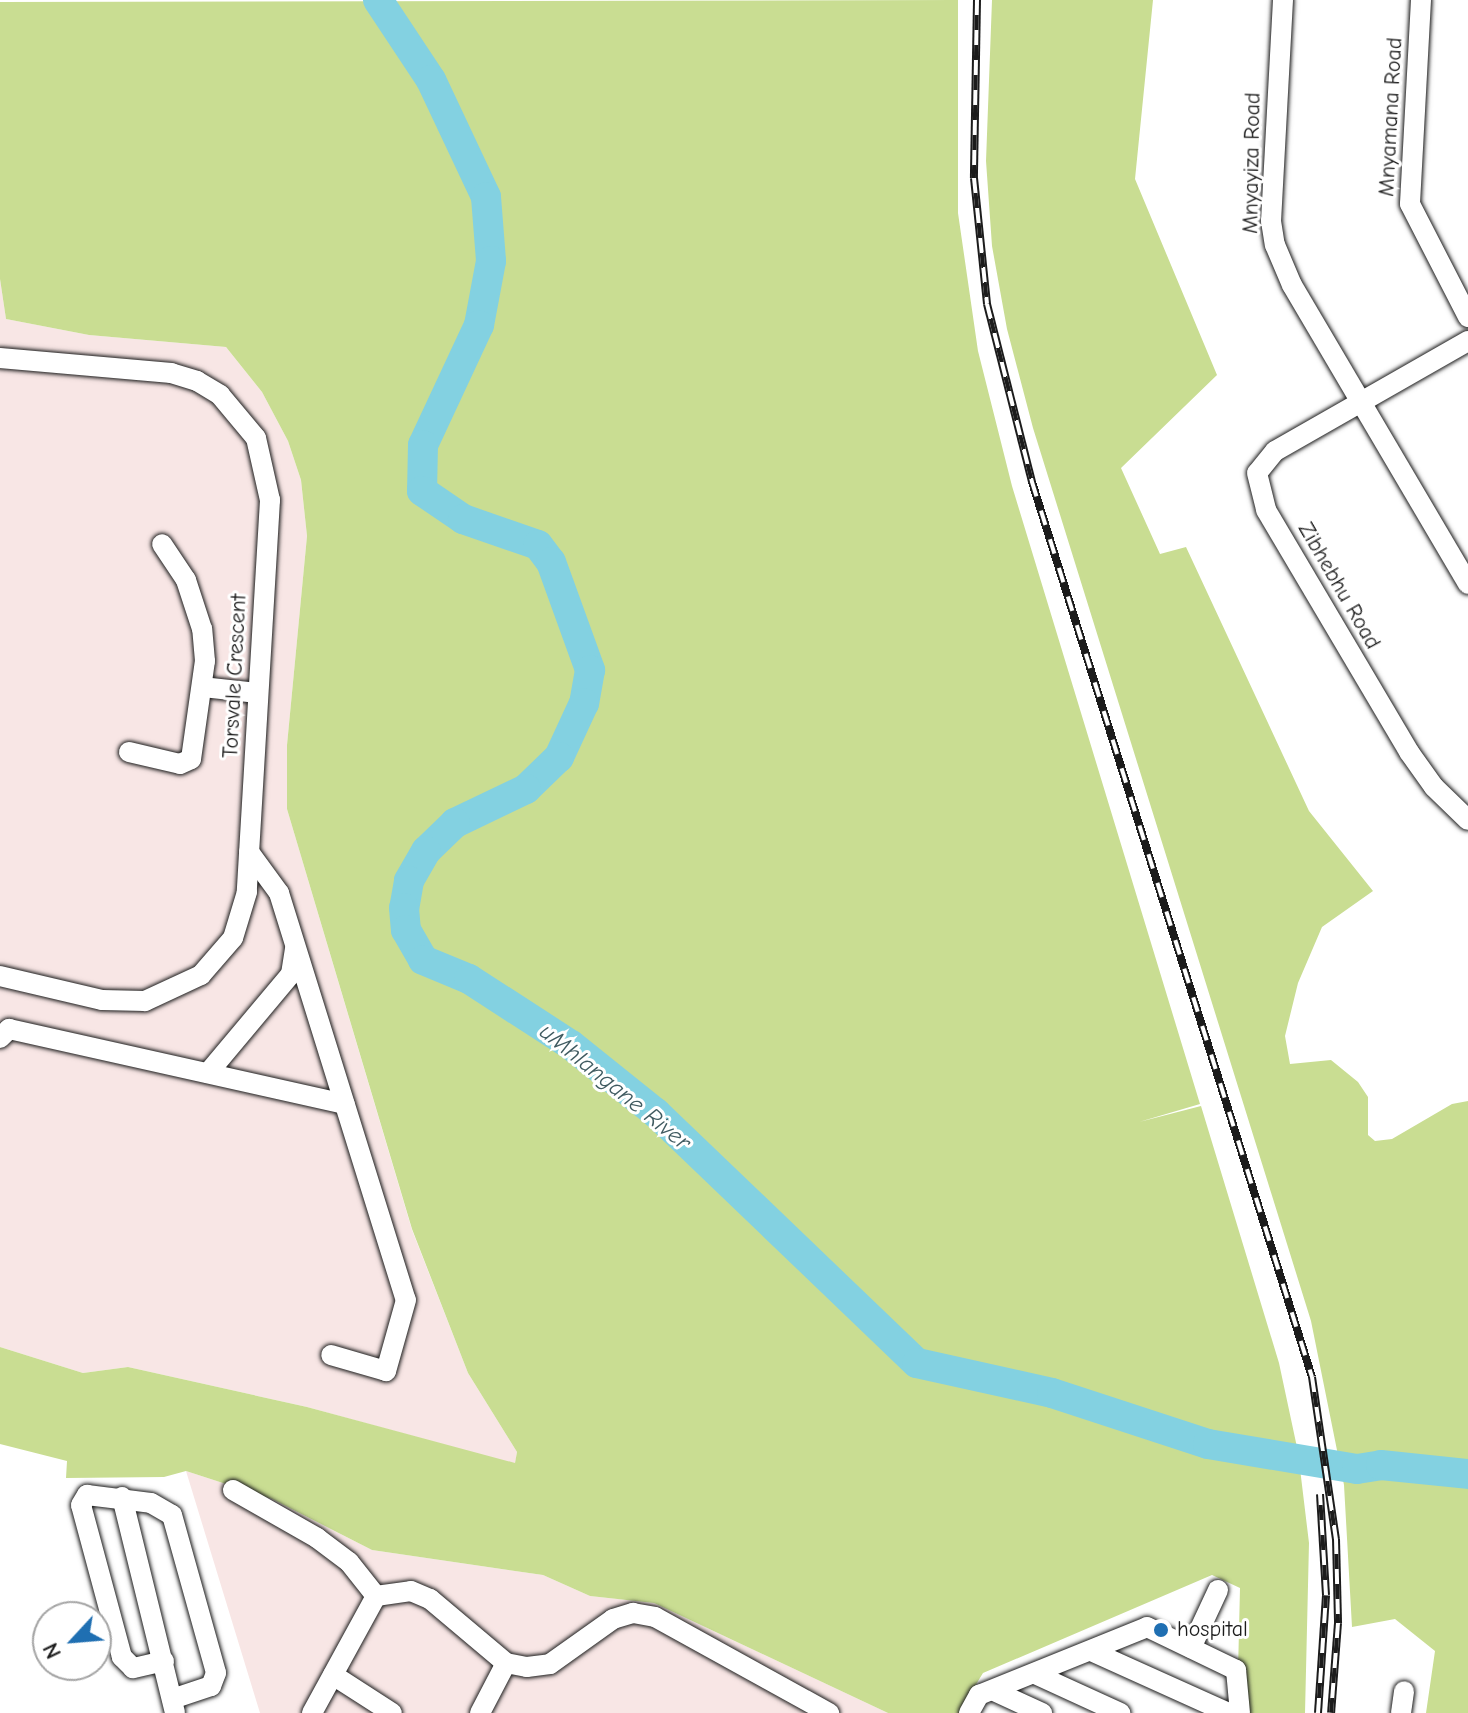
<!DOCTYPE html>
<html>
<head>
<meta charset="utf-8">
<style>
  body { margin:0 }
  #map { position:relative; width:1468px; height:1713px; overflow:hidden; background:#fff; font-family:"Comic Neue",sans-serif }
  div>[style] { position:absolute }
  .built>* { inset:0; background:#f8e6e5 }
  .green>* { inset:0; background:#c9dd92 }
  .river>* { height:30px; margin:-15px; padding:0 15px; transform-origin:15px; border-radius:15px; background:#83d1e1 }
  .roads { filter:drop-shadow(0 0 2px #1c1c1c) drop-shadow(0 0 2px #1c1c1c) }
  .minor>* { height:20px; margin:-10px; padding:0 10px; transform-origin:10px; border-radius:10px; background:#fff }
  .rail>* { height:8px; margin-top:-4px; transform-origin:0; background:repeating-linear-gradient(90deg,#fff 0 15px,#1c1c1c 0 30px); box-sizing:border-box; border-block:2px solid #1c1c1c }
  .dots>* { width:22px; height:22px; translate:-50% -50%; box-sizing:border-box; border:4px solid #fff; border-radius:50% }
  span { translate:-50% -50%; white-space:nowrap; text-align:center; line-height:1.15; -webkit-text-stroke:6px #fff; paint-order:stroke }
  .street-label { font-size:22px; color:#1c1c1c }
  .poi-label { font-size:22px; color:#1c1c1c }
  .left { translate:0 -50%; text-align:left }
  .water-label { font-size:24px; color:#405b61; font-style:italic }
  .north { position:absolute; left:32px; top:1601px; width:80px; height:80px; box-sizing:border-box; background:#fff; border:2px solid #a4a4a4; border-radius:50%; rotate:244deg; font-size:22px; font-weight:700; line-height:32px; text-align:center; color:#1c1c1c }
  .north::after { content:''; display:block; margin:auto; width:28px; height:36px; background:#1f6fb2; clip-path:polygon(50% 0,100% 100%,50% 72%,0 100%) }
</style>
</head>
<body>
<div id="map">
  <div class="built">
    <i style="clip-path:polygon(0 279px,6px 319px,89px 335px,226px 347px,262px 392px,288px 441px,301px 480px,307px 536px,287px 745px,287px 809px,412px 1230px,468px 1373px,517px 1452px,515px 1464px,307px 1407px,128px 1367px,83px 1373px,0 1347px)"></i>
    <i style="clip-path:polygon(186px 1471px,272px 1499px,372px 1550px,543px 1575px,590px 1596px,654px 1603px,888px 1713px,260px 1713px)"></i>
  </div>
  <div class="green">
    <i style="clip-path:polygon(958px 0,958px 213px,978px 351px,1012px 486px,1200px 1104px,1139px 1122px,1201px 1106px,1279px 1363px,1298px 1452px,1309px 1543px,1305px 1713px,1237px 1713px,1240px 1588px,1212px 1575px,983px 1673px,964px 1704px,964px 1713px,888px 1713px,654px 1603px,590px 1596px,543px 1575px,372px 1550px,272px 1499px,186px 1471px,164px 1477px,66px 1478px,67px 1461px,0 1444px,0 1347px,83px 1373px,128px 1367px,307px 1407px,515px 1463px,517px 1452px,468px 1373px,412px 1229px,287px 809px,287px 745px,307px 536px,301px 480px,288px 441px,262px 392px,226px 347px,89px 335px,6px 319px,0 279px,0 2px)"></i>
    <i style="clip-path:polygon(992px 0,1153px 0,1135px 179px,1217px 375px,1121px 468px,1160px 554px,1186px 547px,1309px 811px,1373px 891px,1322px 927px,1298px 983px,1285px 1036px,1290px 1064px,1331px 1060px,1358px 1082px,1368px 1097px,1368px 1135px,1375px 1141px,1392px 1139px,1452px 1104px,1468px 1101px,1468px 1713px,1426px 1713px,1435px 1651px,1395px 1619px,1352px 1627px,1344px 1485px,1311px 1321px,1033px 428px,1007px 329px,992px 246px,986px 161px)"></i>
  </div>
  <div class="river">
    <i style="left:378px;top:0;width:96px;rotate:56.5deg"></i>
    <i style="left:431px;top:80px;width:129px;rotate:64.8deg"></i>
    <i style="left:486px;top:197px;width:64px;rotate:85.5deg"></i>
    <i style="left:491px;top:261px;width:65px;rotate:100.6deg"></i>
    <i style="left:479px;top:325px;width:132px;rotate:115deg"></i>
    <i style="left:423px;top:445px;width:46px;rotate:91.2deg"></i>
    <i style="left:422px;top:491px;width:50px;rotate:34.3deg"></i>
    <i style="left:463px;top:519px;width:79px;rotate:19.1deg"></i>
    <i style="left:538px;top:545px;width:21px;rotate:53deg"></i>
    <i style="left:551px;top:562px;width:115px;rotate:70.1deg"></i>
    <i style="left:590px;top:670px;width:34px;rotate:100deg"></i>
    <i style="left:584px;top:703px;width:60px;rotate:114.8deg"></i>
    <i style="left:559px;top:757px;width:46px;rotate:135.9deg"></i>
    <i style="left:526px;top:789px;width:79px;rotate:154.4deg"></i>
    <i style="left:455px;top:823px;width:40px;rotate:136deg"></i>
    <i style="left:426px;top:851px;width:34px;rotate:120deg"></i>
    <i style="left:409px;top:881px;width:27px;rotate:100deg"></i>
    <i style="left:404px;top:908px;width:22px;rotate:85deg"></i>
    <i style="left:406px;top:930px;width:34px;rotate:60deg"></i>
    <i style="left:423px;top:960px;width:50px;rotate:22.4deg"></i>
    <i style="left:469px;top:979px;width:121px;rotate:32.9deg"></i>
    <i style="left:571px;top:1045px;width:109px;rotate:38.7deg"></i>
    <i style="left:656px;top:1113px;width:361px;rotate:43.8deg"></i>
    <i style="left:917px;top:1363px;width:138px;rotate:12.5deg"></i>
    <i style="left:1052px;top:1393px;width:164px;rotate:18.1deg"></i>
    <i style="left:1208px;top:1444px;width:151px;rotate:9.5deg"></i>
    <i style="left:1357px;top:1469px;width:24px;rotate:-9deg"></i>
    <i style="left:1381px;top:1465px;width:87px;rotate:5.9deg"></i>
  </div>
  <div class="roads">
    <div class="minor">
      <i style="left:1283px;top:0;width:221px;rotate:93.1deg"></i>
      <i style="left:1271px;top:221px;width:24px;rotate:81deg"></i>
      <i style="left:1275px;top:245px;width:43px;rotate:67deg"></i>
      <i style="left:1292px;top:285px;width:347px;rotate:59.5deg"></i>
      <i style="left:1421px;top:0;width:204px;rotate:93.1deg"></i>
      <i style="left:1410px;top:204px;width:127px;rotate:62.8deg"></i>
      <i style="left:1468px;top:341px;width:222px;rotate:150.3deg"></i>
      <i style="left:1275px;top:451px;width:28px;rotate:129deg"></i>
      <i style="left:1257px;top:473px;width:38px;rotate:76deg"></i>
      <i style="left:1266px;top:510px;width:281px;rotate:59.4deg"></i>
      <i style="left:1409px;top:752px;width:43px;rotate:54.5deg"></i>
      <i style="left:1434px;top:787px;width:47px;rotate:44.1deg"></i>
      <i style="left:0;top:358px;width:172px;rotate:5deg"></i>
      <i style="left:171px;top:373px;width:27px;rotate:17deg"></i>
      <i style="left:197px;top:381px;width:27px;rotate:31deg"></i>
      <i style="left:220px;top:395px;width:56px;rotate:50.1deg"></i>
      <i style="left:256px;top:438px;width:64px;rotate:77.3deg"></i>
      <i style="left:270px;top:500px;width:393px;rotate:93.4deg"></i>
      <i style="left:247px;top:892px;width:48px;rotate:106.9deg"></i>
      <i style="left:233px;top:938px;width:49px;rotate:130.9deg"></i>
      <i style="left:201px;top:975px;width:62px;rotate:155.1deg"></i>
      <i style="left:145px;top:1001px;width:43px;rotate:-178.7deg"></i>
      <i style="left:102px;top:1000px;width:105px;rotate:-166.8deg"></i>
      <i style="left:202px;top:687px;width:55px;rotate:6.2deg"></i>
      <i style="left:129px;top:752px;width:52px;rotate:13.2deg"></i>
      <i style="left:180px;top:764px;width:12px;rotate:-24deg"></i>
      <i style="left:191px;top:759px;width:99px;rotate:-81.9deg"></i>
      <i style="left:205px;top:661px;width:32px;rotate:-95deg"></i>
      <i style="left:202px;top:629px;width:52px;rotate:-108.1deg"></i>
      <i style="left:186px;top:580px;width:43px;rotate:-123.7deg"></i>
      <i style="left:249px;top:852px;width:51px;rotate:53.8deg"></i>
      <i style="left:279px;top:893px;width:426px;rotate:72.7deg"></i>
      <i style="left:406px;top:1300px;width:74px;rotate:105.7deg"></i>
      <i style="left:386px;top:1371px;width:57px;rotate:-163.8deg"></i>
      <i style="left:0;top:1038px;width:13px;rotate:-45deg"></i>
      <i style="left:9px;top:1029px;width:344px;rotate:12.6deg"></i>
      <i style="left:208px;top:1073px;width:129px;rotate:-50deg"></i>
      <i style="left:291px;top:974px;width:26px;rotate:-81deg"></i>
      <i style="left:233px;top:1490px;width:97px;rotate:29.7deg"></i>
      <i style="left:317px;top:1538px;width:40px;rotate:37deg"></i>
      <i style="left:349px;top:1562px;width:43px;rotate:51.5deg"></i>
      <i style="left:122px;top:1497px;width:222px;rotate:76.2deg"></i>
      <i style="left:1191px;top:1648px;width:64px;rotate:-65deg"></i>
      <i style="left:1091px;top:1651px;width:150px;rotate:24.3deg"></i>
      <i style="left:164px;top:1661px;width:32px;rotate:167deg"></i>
      <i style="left:133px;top:1668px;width:16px;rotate:-135deg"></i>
      <i style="left:122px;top:1657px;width:157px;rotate:-105.1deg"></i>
      <i style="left:81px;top:1505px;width:12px;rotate:-59deg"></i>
      <i style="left:87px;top:1495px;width:64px;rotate:7.1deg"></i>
      <i style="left:151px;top:1503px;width:24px;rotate:30deg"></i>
      <i style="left:172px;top:1515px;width:164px;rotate:74.4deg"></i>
      <i style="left:216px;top:1673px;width:14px;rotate:111deg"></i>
      <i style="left:211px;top:1686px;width:41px;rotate:161.6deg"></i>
      <i style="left:1035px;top:1674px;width:94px;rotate:24.6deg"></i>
      <i style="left:333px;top:1675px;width:70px;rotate:32.8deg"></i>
      <i style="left:994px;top:1691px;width:53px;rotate:24.6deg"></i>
      <i style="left:312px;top:1713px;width:133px;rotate:-61.3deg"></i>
      <i style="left:376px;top:1596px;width:35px;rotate:-8deg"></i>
      <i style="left:411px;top:1591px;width:21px;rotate:23deg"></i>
      <i style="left:430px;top:1599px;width:99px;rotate:40.1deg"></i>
      <i style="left:506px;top:1663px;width:21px;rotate:11deg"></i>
      <i style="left:527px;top:1667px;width:23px;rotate:-7deg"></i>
      <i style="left:550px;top:1664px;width:77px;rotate:-35.5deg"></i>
      <i style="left:613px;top:1619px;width:21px;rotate:-17deg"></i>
      <i style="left:633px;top:1613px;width:22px;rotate:10deg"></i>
      <i style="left:655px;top:1617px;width:199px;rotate:28.9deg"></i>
      <i style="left:480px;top:1713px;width:56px;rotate:-62.5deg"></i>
      <i style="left:969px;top:1713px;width:21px;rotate:-61deg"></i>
      <i style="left:979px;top:1695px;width:181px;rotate:-22deg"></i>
      <i style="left:1147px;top:1627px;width:99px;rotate:25.8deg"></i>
      <i style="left:1236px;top:1670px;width:43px;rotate:84.7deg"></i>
      <i style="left:1401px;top:1713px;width:22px;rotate:-82deg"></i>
    </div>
  </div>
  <div class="rail">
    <i style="left:977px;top:0;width:178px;rotate:91deg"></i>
    <i style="left:974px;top:178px;width:127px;rotate:84.1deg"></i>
    <i style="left:987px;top:304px;width:184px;rotate:75.8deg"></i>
    <i style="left:1032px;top:482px;width:938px;rotate:72.63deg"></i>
    <i style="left:1312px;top:1377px;width:164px;rotate:81.6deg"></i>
    <i style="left:1336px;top:1539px;width:84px;rotate:88.6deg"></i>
    <i style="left:1338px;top:1623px;width:90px;rotate:94.4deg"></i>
    <i style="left:1318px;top:1713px;width:118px;rotate:-86.1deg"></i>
    <i style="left:1326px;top:1595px;width:101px;rotate:-93.4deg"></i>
  </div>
  <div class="dots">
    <i style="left:1161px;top:1630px;background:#1f6fb2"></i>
  </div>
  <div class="street-label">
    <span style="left:1391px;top:117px;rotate:-87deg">Mnyamana Road</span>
    <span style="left:1252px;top:163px;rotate:-89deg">Mnyayiza Road</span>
    <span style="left:1339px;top:586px;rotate:60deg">Zibhebhu Road</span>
    <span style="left:235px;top:676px;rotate:-87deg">Torsvale Crescent</span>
  </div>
  <div class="poi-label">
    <span class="left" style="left:1177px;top:1630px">hospital</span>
  </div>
  <div class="water-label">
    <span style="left:615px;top:1087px;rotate:39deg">uMhlangane River</span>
  </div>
  <div class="north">N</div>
</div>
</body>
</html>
